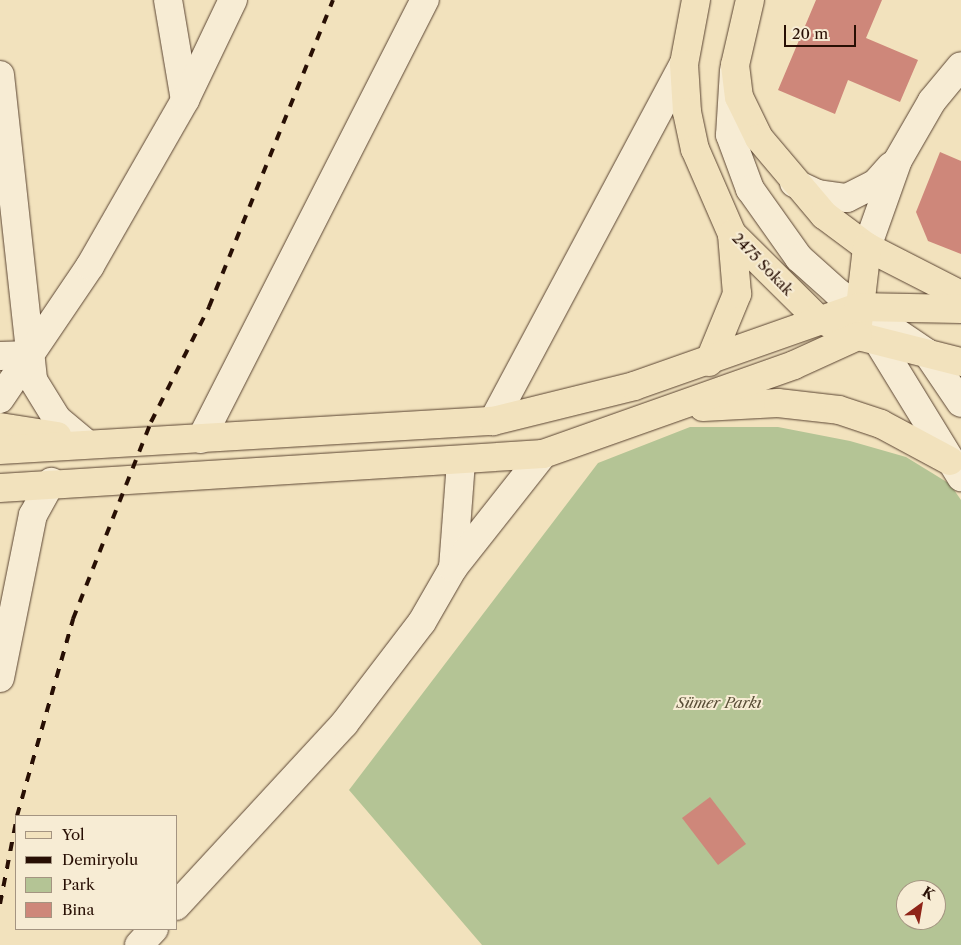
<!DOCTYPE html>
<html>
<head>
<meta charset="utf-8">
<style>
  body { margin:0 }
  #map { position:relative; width:961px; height:945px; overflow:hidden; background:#f2e2bd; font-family:"Libre Caslon Text",serif }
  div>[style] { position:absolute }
  .green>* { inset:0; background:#b4c495 }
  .building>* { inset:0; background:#ce877a }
  .roads { filter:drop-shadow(0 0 1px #5a4432) drop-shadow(0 0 1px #5a4432) }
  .minor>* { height:28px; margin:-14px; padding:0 14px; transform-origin:14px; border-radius:14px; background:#f7ecd4 }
  .major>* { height:28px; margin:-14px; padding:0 14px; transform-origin:14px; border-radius:14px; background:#f2e2bd }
  .rail>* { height:4px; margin-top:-2px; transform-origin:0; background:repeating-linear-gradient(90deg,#280f04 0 9px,transparent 0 18px) }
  span { translate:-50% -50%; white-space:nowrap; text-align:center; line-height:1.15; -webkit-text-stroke:4px #f7ecd4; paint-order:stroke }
  .street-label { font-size:15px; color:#280f04 }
  .park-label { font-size:15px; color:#594e37; font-style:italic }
  .legend { position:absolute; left:15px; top:815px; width:162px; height:115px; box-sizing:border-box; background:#f7ecd4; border:1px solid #a49481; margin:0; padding:6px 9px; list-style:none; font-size:15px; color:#280f04 }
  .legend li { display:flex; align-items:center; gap:10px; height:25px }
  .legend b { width:25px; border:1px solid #a49481 }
  .north { position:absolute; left:896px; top:880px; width:50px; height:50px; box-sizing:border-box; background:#f7ecd4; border:1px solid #a49481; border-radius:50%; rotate:32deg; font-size:14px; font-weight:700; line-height:20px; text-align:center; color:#280f04 }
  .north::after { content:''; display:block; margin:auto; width:18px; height:22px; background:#8f2418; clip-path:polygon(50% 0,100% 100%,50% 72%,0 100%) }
  .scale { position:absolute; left:784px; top:25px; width:72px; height:22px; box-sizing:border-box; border:2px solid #280f04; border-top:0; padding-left:6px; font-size:15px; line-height:18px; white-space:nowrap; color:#280f04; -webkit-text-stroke:4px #f7ecd4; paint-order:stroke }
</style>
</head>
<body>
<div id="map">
  <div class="green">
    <i style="clip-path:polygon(evenodd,690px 427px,778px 427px,850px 441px,906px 457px,950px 484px,961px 500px,961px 945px,482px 945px,349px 790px,598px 463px,690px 427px,906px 890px,936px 890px,936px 920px,906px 920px,906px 890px)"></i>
  </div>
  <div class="building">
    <i style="clip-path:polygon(816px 0,882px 0,866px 38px,918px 60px,900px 102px,848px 80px,835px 114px,778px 90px)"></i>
    <i style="clip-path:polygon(940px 152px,961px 161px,961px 254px,928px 241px,916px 212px)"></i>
    <i style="clip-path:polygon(710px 797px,746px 844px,718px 865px,682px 818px)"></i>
  </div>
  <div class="roads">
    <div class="minor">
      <i style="left:168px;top:0;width:101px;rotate:80.4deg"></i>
      <i style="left:734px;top:70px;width:65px;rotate:93.5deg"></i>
      <i style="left:730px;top:135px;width:58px;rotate:69.7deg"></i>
      <i style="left:750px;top:189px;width:85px;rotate:54.6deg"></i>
      <i style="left:799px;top:258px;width:51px;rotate:41.8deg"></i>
      <i style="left:837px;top:292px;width:109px;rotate:34.1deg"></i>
      <i style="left:927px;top:353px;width:60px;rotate:55.8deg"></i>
      <i style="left:0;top:75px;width:307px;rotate:83.8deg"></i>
      <i style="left:33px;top:380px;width:46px;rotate:58.4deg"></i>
      <i style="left:57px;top:419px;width:39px;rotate:40deg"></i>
      <i style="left:794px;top:183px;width:26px;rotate:25deg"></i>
      <i style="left:818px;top:194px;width:29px;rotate:8deg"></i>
      <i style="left:847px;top:198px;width:31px;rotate:-27deg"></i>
      <i style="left:875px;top:184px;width:24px;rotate:-48deg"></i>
      <i style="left:867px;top:247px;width:92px;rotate:-70.4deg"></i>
      <i style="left:898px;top:160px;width:68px;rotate:-60deg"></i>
      <i style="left:932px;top:101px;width:45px;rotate:-50.4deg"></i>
      <i style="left:877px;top:340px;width:161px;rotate:58.5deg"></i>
      <i style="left:0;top:356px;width:30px;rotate:-2deg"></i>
      <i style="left:0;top:399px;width:161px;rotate:-55.9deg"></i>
      <i style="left:90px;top:266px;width:191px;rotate:-60.2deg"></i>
      <i style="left:185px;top:100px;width:111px;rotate:-64.4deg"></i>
      <i style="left:493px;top:421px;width:405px;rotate:-61.9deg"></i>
      <i style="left:201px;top:439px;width:493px;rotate:-63deg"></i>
      <i style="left:453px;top:568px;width:106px;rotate:-85.7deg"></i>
      <i style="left:0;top:678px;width:166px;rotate:-78.6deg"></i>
      <i style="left:33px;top:515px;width:38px;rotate:-61deg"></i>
      <i style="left:176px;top:906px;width:248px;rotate:-47.3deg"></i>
      <i style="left:344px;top:724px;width:128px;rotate:-52.6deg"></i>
      <i style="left:422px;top:622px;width:62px;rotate:-60.1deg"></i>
      <i style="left:453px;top:568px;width:145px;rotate:-51.7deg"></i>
      <i style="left:139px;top:945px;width:22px;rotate:-47deg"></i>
    </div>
    <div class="major">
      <i style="left:696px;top:0;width:65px;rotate:100.6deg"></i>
      <i style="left:684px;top:64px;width:48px;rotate:86.4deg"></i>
      <i style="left:687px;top:112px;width:38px;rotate:78deg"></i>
      <i style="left:695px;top:149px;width:93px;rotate:66.5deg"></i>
      <i style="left:732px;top:234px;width:120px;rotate:44.7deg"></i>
      <i style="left:817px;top:318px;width:45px;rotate:23.7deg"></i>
      <i style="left:858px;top:336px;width:106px;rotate:14.2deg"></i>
      <i style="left:750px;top:0;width:67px;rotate:103deg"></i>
      <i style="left:735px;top:65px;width:32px;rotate:83deg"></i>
      <i style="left:739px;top:97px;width:46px;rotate:64deg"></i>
      <i style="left:759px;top:138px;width:101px;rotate:49.8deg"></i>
      <i style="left:824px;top:215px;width:54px;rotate:36.7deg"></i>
      <i style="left:867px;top:247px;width:106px;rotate:27.1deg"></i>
      <i style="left:858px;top:324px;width:78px;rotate:-83.3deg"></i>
      <i style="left:709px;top:362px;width:74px;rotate:-67.6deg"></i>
      <i style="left:737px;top:294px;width:60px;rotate:-94.8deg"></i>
      <i style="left:703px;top:407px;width:75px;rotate:-3.1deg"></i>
      <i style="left:778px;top:403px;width:61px;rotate:6.5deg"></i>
      <i style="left:839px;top:410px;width:44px;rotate:18.4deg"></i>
      <i style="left:881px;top:424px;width:78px;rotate:28.2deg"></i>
      <i style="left:0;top:427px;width:58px;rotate:9deg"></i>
      <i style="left:0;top:450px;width:494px;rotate:-3.4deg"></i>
      <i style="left:493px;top:421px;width:145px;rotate:-13.9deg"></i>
      <i style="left:634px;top:386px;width:238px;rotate:-19.4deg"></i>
      <i style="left:858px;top:307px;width:103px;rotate:1.1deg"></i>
      <i style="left:0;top:488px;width:544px;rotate:-3.58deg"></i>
      <i style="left:543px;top:454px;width:266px;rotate:-19.5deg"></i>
      <i style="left:794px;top:365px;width:70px;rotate:-24.4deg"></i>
    </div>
  </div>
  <div class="rail">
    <i style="left:17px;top:816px;width:205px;rotate:-74.1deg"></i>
    <i style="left:73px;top:619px;width:212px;rotate:-68.4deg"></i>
    <i style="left:151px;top:422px;width:129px;rotate:-63.2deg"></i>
    <i style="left:209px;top:307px;width:331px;rotate:-68deg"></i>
    <i style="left:0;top:904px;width:84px;rotate:-79deg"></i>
  </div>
  <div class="street-label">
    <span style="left:763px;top:264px;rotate:46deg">2475 Sokak</span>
  </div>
  <div class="park-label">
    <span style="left:719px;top:703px">Sümer Parkı</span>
  </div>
  <ul class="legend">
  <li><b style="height:6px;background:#f2e2bd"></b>Yol</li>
  <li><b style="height:6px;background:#280f04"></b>Demiryolu</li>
  <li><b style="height:14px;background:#b4c495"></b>Park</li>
  <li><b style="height:14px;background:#ce877a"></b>Bina</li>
  </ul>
  <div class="north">K</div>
  <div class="scale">20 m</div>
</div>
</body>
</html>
